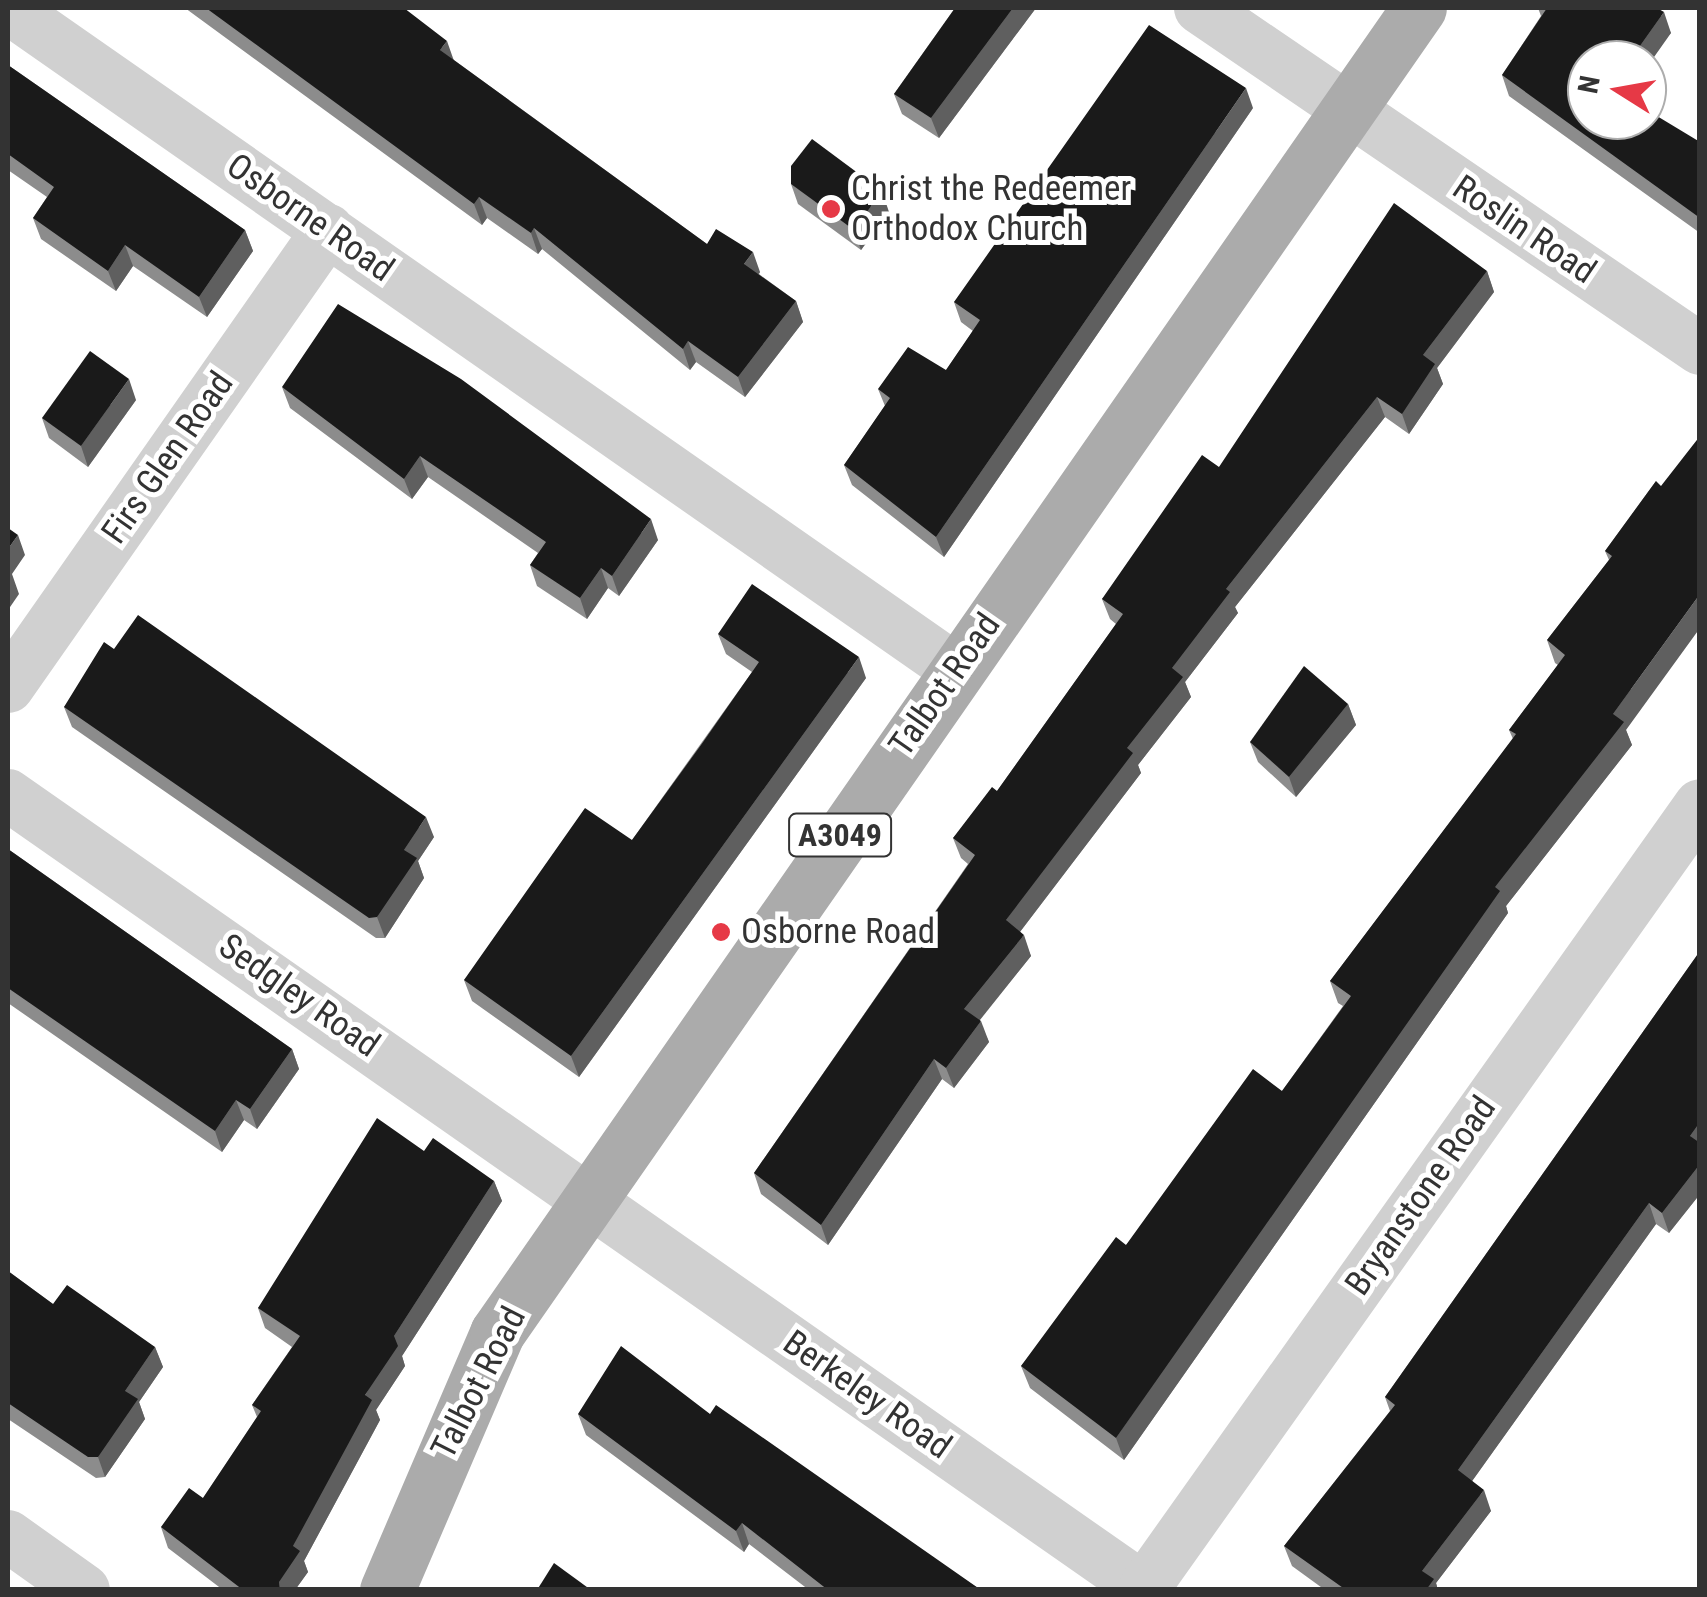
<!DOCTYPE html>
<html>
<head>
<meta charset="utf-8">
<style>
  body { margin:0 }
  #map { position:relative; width:1707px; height:1597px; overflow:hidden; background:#fff; font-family:"Roboto Condensed",sans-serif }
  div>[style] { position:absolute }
  .minor>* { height:52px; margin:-26px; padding:0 26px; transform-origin:26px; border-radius:26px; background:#d0d0d0 }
  .major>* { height:55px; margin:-27.5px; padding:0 27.5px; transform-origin:27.5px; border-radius:27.5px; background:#ababab }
  .wall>* { inset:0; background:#8c8c8c }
  .shaded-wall>* { inset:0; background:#5f5f5f }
  .building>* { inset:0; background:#1a1a1a }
  .dots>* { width:28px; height:28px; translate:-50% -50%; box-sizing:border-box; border:5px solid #fff; border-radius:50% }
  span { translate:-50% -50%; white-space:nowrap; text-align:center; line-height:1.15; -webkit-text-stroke:10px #fff; paint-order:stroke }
  .shield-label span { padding:2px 8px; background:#fff; border:2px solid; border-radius:8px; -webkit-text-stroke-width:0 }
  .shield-label { font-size:32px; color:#333; font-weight:700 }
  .poi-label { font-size:35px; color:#333 }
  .left { translate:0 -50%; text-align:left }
  .street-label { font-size:35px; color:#333 }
  .frame { position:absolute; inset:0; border:10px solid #333; pointer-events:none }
  .north { position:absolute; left:1567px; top:40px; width:100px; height:100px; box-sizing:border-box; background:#fff; border:2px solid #adadad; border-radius:50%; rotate:281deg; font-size:28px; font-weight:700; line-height:40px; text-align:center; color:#333 }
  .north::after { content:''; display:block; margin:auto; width:35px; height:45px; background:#e63946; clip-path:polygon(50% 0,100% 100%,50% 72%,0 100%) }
</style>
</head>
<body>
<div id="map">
  <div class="minor">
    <i style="left:8px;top:8px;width:1155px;rotate:34.91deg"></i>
    <i style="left:1200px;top:8px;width:605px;rotate:34.29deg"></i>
    <i style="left:8px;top:687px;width:558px;rotate:-55deg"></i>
    <i style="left:8px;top:795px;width:1388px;rotate:34.94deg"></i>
    <i style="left:8px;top:1536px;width:93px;rotate:35.4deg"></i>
    <i style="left:1144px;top:1588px;width:960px;rotate:-54.62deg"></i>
  </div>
  <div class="major">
    <i style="left:387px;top:1590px;width:280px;rotate:-66.8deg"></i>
    <i style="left:497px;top:1333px;width:1614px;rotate:-55.17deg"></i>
  </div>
  <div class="wall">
    <i style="clip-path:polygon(185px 8px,404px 8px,454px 60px,707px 244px,760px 272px,759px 274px,796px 301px,803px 322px,745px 397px,696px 362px,690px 370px,542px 249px,538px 254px,487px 218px,482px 225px)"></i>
    <i style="clip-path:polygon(955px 8px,1036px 8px,939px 138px,902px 114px,894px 94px)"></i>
    <i style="clip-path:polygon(1538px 8px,1657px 8px,1671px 33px,1587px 120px,1700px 142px,1700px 233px,1509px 96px,1502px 75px,1541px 16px)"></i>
    <i style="clip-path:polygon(8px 65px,245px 230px,253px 251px,207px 317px,133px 266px,116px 291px,41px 239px,33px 218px,47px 197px,8px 170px)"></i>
    <i style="clip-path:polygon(1253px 108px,944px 557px,852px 485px,844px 465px,885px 406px,878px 389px,946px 370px,973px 331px,961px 322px,954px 302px)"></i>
    <i style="clip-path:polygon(791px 184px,889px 212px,861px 250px,798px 204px)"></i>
    <i style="clip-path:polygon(1487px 271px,1494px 292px,1437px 368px,1443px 384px,1409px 434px,1385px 417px,1235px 607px,1238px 613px,1185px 682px,1191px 697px,1138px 765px,1141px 773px,1020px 932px,1031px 956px,979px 1020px,989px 1042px,954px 1088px,942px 1079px,828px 1245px,761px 1194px,754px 1173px,968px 864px,961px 858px,953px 838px,997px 791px,1116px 624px,1110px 619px,1102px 599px,1219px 467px)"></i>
    <i style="clip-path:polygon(282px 387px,658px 540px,619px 596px,608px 588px,587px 619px,537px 586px,530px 565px,538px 553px,428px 477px,412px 499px,290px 408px)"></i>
    <i style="clip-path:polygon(136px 400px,88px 467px,49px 438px,42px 418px)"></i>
    <i style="clip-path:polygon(1656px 481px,1626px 730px,1632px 745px,1506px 906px,1508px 913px,1124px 1460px,1030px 1388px,1021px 1366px,1126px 1245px,1282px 1091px,1343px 1006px,1338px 1003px,1330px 981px,1513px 739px,1509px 730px,1558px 665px,1555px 663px,1547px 640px,1609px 560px,1605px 551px)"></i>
    <i style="clip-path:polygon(718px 634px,866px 678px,579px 1077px,472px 1001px,464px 980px,632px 840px,752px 672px,726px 654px)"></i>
    <i style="clip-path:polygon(114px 649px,434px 837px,418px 861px,424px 878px,385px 938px,376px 938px,72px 727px,64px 707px)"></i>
    <i style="clip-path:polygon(1348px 704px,1356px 725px,1296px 797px,1258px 762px,1250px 742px)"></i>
    <i style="clip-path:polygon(8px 849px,292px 1049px,299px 1069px,257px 1129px,244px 1120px,222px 1152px,8px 1003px)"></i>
    <i style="clip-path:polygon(1700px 951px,1700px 1194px,1669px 1233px,1656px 1224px,1472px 1481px,1491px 1511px,1436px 1583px,1438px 1590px,1325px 1590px,1292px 1566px,1284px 1546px,1390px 1411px,1385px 1397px)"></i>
    <i style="clip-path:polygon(424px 1151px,494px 1181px,502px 1201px,402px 1356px,405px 1366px,376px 1410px,380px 1420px,304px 1561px,308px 1572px,295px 1590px,223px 1590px,168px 1548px,161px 1527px,203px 1498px,257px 1417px,252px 1405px,292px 1347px,265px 1328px,258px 1308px)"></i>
    <i style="clip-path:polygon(8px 1271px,53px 1304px,155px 1347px,163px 1367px,139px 1402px,145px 1419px,105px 1477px,96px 1478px,8px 1419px)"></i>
    <i style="clip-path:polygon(578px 1414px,710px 1414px,981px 1590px,809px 1590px,749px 1544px,744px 1552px,586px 1435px)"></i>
  </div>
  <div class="shaded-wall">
    <i style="clip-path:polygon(1013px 8px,1036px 8px,939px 138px,931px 118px)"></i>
    <i style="clip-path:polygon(1664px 12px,1671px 33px,1647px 67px,1647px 60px,1630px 60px)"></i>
    <i style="clip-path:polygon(447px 41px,454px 61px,440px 50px)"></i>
    <i style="clip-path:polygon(1246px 88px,1253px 108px,944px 557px,936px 537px)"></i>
    <i style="clip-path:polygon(882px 191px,889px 212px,861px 250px,854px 230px)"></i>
    <i style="clip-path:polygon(479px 197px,487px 218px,482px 225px,474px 204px)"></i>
    <i style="clip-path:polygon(534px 228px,542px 249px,538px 254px,531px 233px)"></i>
    <i style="clip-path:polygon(245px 230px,253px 251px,207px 317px,199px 297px)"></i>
    <i style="clip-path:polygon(125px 245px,133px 266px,116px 291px,108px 271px)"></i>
    <i style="clip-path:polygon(753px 252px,760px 272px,751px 284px,744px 264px)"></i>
    <i style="clip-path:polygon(1487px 271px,1494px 292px,1437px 368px,1443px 384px,1409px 434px,1402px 414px,1423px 355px)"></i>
    <i style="clip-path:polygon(796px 301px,803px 322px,745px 397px,738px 377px)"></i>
    <i style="clip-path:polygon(688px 341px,696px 362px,690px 370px,683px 349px)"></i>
    <i style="clip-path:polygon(129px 379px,136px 400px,88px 467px,81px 446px)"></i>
    <i style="clip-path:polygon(1377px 397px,1385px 417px,1235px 607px,1238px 613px,1185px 682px,1191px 697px,1138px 765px,1141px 773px,1013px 941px,1006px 920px,1127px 748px,1172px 668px,1226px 589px)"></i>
    <i style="clip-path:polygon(420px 456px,428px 477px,412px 499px,404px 479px)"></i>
    <i style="clip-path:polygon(651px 519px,658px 540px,619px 596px,612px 576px)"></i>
    <i style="clip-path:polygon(18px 535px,25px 555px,12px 574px,19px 594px,8px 610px,8px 549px)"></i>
    <i style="clip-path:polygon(601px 568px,608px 588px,587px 619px,580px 598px)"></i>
    <i style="clip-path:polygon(1700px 594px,1700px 628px,1626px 730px,1632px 745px,1506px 906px,1508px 913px,1124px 1460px,1116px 1438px,1613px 714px)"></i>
    <i style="clip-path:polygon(859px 657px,866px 678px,579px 1077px,571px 1056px)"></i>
    <i style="clip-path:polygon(1348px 704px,1356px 725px,1296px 797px,1289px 777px)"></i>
    <i style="clip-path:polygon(426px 817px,434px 837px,418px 861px,424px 878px,385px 938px,377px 917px,404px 850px)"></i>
    <i style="clip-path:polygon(1024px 935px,1031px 956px,972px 1030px,964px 1009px)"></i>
    <i style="clip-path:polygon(981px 1021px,989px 1042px,954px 1088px,946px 1068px)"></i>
    <i style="clip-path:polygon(292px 1049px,299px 1069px,257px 1129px,250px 1109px)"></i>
    <i style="clip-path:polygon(934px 1059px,942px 1079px,828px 1245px,821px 1225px)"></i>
    <i style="clip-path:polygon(236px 1100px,244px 1120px,222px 1152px,215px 1131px)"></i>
    <i style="clip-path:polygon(1700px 1122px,1700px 1153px,1690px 1136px)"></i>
    <i style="clip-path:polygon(1700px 1164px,1700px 1194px,1669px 1233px,1662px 1213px)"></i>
    <i style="clip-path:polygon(494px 1181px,502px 1201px,402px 1356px,405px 1366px,376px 1410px,380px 1420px,304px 1561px,308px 1572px,295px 1590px,280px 1590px,279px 1582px,293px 1546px,394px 1336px)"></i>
    <i style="clip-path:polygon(1649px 1203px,1656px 1224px,1465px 1491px,1458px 1470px)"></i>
    <i style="clip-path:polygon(155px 1347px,163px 1367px,139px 1402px,145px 1419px,105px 1477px,98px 1457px,125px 1391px)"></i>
    <i style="clip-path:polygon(1484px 1490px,1491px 1511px,1436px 1583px,1438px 1590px,1426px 1590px,1422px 1571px)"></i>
    <i style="clip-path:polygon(742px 1523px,749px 1544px,744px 1552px,736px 1531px)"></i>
  </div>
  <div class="building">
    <i style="clip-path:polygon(206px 8px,404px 8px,447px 41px,440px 50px,707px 244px,716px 229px,753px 252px,744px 264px,796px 301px,738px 377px,688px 341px,683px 349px,534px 228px,531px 233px,479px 197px,474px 204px)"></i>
    <i style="clip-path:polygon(955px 8px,1013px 8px,931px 118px,894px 94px)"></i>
    <i style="clip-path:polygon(1547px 8px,1657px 8px,1664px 12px,1630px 60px,1587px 60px,1587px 120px,1647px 120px,1647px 110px,1700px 142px,1700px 218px,1502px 75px)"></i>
    <i style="clip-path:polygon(1149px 25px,1246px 88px,936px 537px,844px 465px,890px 398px,878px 389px,908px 347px,946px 370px,980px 320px,954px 302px)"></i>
    <i style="clip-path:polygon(8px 65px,245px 230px,199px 297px,125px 245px,108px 271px,33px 218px,54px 187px,8px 154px)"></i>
    <i style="clip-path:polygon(812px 139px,882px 191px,854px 230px,791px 184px,791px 166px)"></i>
    <i style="clip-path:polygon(1394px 203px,1487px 271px,1423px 355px,1435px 364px,1402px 414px,1377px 397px,1226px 589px,1230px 592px,1172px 668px,1183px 677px,1127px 748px,1133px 753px,1006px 920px,1024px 935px,964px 1009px,981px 1021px,946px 1068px,934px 1059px,821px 1225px,754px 1173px,975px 855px,953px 838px,992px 787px,997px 791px,1123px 614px,1102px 599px,1202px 455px,1219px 467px)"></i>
    <i style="clip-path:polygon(338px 304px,461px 379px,651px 519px,612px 576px,601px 568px,580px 598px,530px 565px,546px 542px,420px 456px,404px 479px,282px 387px)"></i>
    <i style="clip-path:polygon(90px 351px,129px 379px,81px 446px,42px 418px)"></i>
    <i style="clip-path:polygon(1700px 436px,1700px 594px,1613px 714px,1624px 722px,1495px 887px,1500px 891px,1116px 1438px,1021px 1366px,1116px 1237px,1126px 1245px,1253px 1069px,1282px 1091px,1351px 996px,1330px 981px,1516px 734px,1509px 730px,1565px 655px,1547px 640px,1612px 556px,1605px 551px,1656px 481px,1661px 486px)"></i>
    <i style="clip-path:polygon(8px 528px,18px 535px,8px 549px)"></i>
    <i style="clip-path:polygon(752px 584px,859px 657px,571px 1056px,464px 980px,585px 808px,632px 840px,701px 745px,759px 662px,718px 634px)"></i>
    <i style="clip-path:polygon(138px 615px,426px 817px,404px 850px,417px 858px,377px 917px,369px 918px,64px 707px,104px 642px,114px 649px)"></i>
    <i style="clip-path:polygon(1304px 666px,1348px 704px,1289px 777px,1250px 742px)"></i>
    <i style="clip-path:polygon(8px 849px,292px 1049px,250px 1109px,236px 1100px,215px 1131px,8px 988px)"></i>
    <i style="clip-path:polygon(1700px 951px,1700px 1122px,1690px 1136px,1700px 1143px,1700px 1164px,1662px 1213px,1649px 1203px,1458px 1470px,1484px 1490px,1422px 1571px,1434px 1579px,1426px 1590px,1346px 1590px,1284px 1546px,1395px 1405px,1385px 1397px)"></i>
    <i style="clip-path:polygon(377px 1118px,424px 1151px,433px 1138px,494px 1181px,394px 1336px,398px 1346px,365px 1395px,372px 1400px,293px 1546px,300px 1551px,279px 1582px,280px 1590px,243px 1590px,161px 1527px,189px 1488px,203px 1498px,261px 1411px,252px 1405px,300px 1336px,258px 1308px)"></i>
    <i style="clip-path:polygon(8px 1271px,53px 1304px,67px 1285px,155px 1347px,125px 1391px,138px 1399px,98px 1457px,88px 1457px,8px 1403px)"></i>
    <i style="clip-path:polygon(621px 1346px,710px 1414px,716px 1405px,981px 1590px,828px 1590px,742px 1523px,736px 1531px,578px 1414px)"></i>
    <i style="clip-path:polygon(554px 1563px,591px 1590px,537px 1590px)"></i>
  </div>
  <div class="dots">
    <i style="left:831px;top:209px;background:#e63946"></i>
    <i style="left:721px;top:932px;background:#e63946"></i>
  </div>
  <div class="shield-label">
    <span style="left:840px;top:835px">A3049</span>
  </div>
  <div class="poi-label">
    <span class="left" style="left:851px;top:209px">Christ the Redeemer<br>Orthodox Church</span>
    <span class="left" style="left:741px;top:932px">Osborne Road</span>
  </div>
  <div class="street-label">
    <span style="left:310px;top:218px;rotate:35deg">Osborne Road</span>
    <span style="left:1524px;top:230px;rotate:34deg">Roslin Road</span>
    <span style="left:168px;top:458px;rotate:-55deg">Firs Glen Road</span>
    <span style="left:945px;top:685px;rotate:-55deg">Talbot Road</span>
    <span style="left:299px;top:996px;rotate:35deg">Sedgley Road</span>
    <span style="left:1421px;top:1196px;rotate:-55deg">Bryanstone Road</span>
    <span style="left:479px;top:1383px;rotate:-63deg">Talbot Road</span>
    <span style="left:867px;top:1395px;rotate:35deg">Berkeley Road</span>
  </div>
  <div class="frame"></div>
  <div class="north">N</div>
</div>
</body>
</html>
